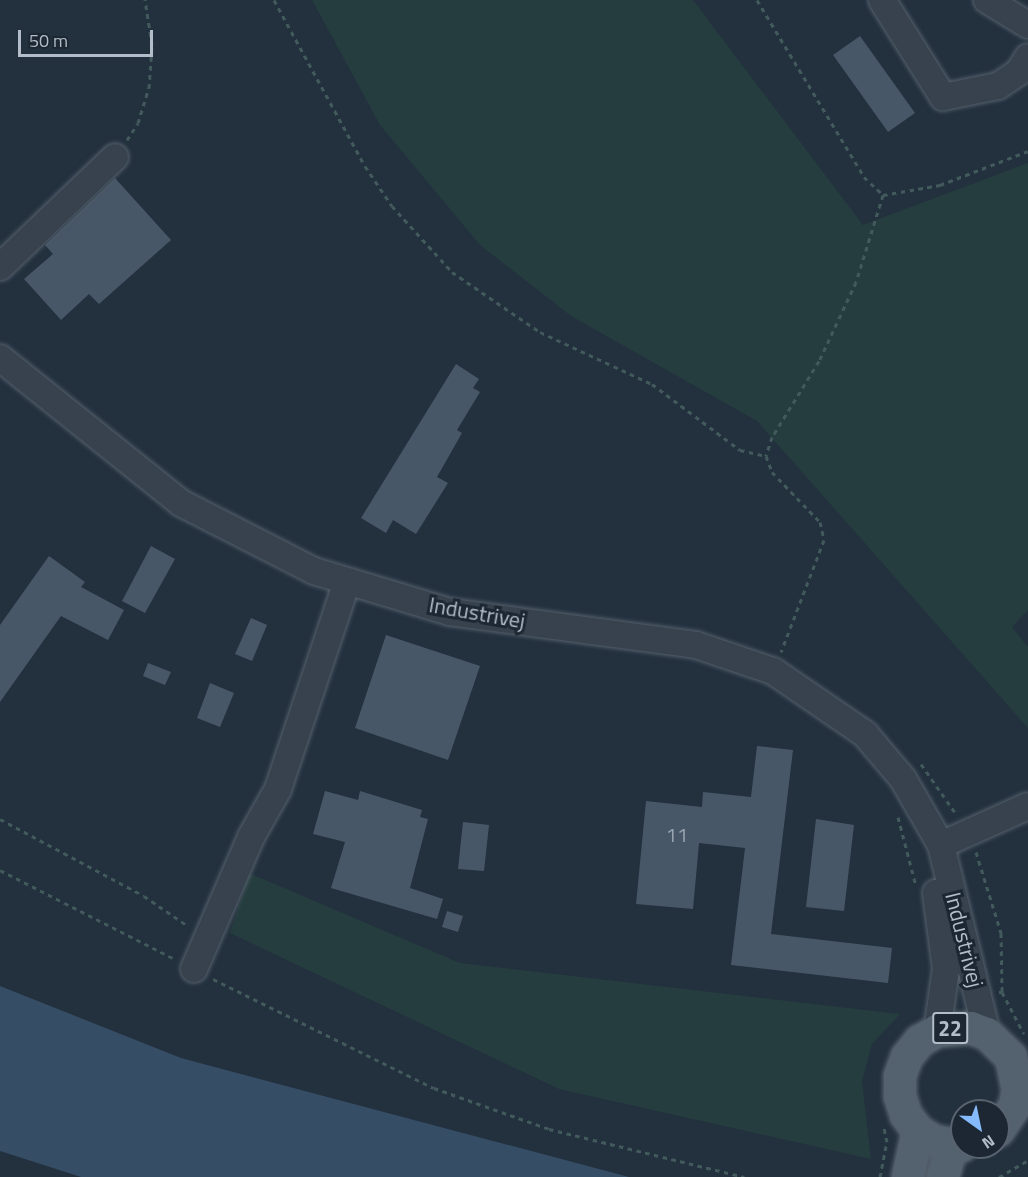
<!DOCTYPE html>
<html>
<head>
<meta charset="utf-8">
<style>
  body { margin:0 }
  #map { position:relative; width:1028px; height:1177px; overflow:hidden; background:#23303e; font-family:"Titillium Web",sans-serif }
  div>[style] { position:absolute }
  .green>* { inset:0; background:#253d3f }
  .water>* { inset:0; background:#354d65 }
  .building>* { inset:0; background:#485767 }
  .path>* { height:3px; margin-top:-1.5px; transform-origin:0; background:repeating-linear-gradient(90deg,#425a5c 0 4.5px,transparent 0 9px) }
  .roads { filter:drop-shadow(0 0 2px #55606c) drop-shadow(0 0 2px #55606c) }
  .minor>* { height:26px; margin:-13px; padding:0 13px; transform-origin:13px; border-radius:13px; background:#37424e }
  .major>* { height:32px; margin:-16px; padding:0 16px; transform-origin:16px; border-radius:16px; background:#54616e }
  span { translate:-50% -50%; white-space:nowrap; text-align:center; line-height:1.15; -webkit-text-stroke:6px #1c2733; paint-order:stroke }
  .number-label { font-size:20px; color:#98a4b0 }
  .number-label span { -webkit-text-stroke-width:0 }
  .shield-label span { padding:2px 4px; background:#1c2733; border:2px solid; border-radius:4px; -webkit-text-stroke-width:0 }
  .shield-label { font-size:21px; color:#b2bdc9; font-weight:700 }
  .street-label { font-size:22px; color:#b2bdc9 }
  .north { position:absolute; left:950px; top:1099px; width:60px; height:60px; box-sizing:border-box; background:#1c2733; border:2px solid #58636f; border-radius:50%; rotate:147deg; font-size:16px; font-weight:700; line-height:24px; text-align:center; color:#b2bdc9 }
  .north::after { content:''; display:block; margin:auto; width:21px; height:27px; background:#85bafc; clip-path:polygon(50% 0,100% 100%,50% 72%,0 100%) }
  .scale { position:absolute; left:18px; top:30px; width:135px; height:27px; box-sizing:border-box; border:3px solid #b2bdc9; border-top:0; padding-left:8px; font-size:18px; line-height:21px; white-space:nowrap; color:#b2bdc9; -webkit-text-stroke:4px #1c2733; paint-order:stroke }
</style>
</head>
<body>
<div id="map">
  <div class="green">
    <i style="clip-path:polygon(312px 0,693px 0,863px 225px,1028px 163px,1028px 610px,1012px 627px,1028px 647px,1028px 728px,757px 421px,571px 316px,480px 245px,380px 125px)"></i>
    <i style="clip-path:polygon(249px 873px,460px 963px,900px 1014px,872px 1044px,862px 1081px,871px 1159px,559px 1089px,230px 933px)"></i>
  </div>
  <div class="water">
    <i style="clip-path:polygon(0 986px,181px 1058px,629px 1177px,81px 1177px,0 1151px)"></i>
  </div>
  <div class="building">
    <i style="clip-path:polygon(860px 36px,915px 113px,888px 132px,833px 55px)"></i>
    <i style="clip-path:polygon(115px 178px,171px 240px,99px 304px,89px 294px,61px 320px,24px 279px,53px 254px,45px 245px)"></i>
    <i style="clip-path:polygon(456px 364px,479px 379px,473px 388px,480px 392px,457px 430px,462px 433px,437px 477px,448px 483px,416px 534px,393px 520px,386px 533px,361px 518px)"></i>
    <i style="clip-path:polygon(151px 546px,175px 559px,145px 613px,122px 601px)"></i>
    <i style="clip-path:polygon(49px 556px,85px 582px,81px 587px,124px 610px,108px 640px,61px 616px,0 702px,0 625px)"></i>
    <i style="clip-path:polygon(251px 618px,267px 625px,252px 661px,235px 654px)"></i>
    <i style="clip-path:polygon(386px 635px,480px 666px,448px 760px,355px 728px)"></i>
    <i style="clip-path:polygon(148px 663px,171px 672px,165px 685px,143px 676px)"></i>
    <i style="clip-path:polygon(210px 683px,234px 693px,220px 727px,197px 718px)"></i>
    <i style="clip-path:polygon(757px 746px,793px 750px,771px 934px,892px 948px,888px 983px,731px 965px,745px 848px,699px 843px,693px 909px,636px 904px,646px 801px,702px 807px,703px 792px,751px 797px)"></i>
    <i style="clip-path:polygon(325px 791px,358px 800px,360px 791px,422px 810px,420px 817px,428px 819px,410px 888px,443px 899px,437px 919px,331px 888px,345px 842px,313px 834px)"></i>
    <i style="clip-path:polygon(816px 819px,854px 825px,844px 911px,806px 907px)"></i>
    <i style="clip-path:polygon(463px 822px,489px 825px,484px 871px,458px 869px)"></i>
    <i style="clip-path:polygon(447px 911px,463px 916px,458px 932px,442px 927px)"></i>
  </div>
  <div class="path">
    <i style="left:274px;top:0;width:189px;rotate:61.3deg"></i>
    <i style="left:365px;top:166px;width:48px;rotate:56deg"></i>
    <i style="left:392px;top:206px;width:89px;rotate:47.7deg"></i>
    <i style="left:452px;top:272px;width:107px;rotate:34.3deg"></i>
    <i style="left:540px;top:332px;width:123px;rotate:24.9deg"></i>
    <i style="left:652px;top:384px;width:110px;rotate:36.9deg"></i>
    <i style="left:740px;top:450px;width:27px;rotate:13deg"></i>
    <i style="left:757px;top:0;width:207px;rotate:58.8deg"></i>
    <i style="left:864px;top:177px;width:26px;rotate:43deg"></i>
    <i style="left:883px;top:195px;width:91px;rotate:107.2deg"></i>
    <i style="left:856px;top:282px;width:87px;rotate:115.1deg"></i>
    <i style="left:819px;top:361px;width:89px;rotate:121.7deg"></i>
    <i style="left:772px;top:437px;width:20px;rotate:108deg"></i>
    <i style="left:766px;top:456px;width:17px;rotate:69deg"></i>
    <i style="left:772px;top:472px;width:69px;rotate:46.2deg"></i>
    <i style="left:820px;top:522px;width:18px;rotate:77deg"></i>
    <i style="left:824px;top:540px;width:120px;rotate:111deg"></i>
    <i style="left:127px;top:140px;width:20px;rotate:-57deg"></i>
    <i style="left:138px;top:123px;width:37px;rotate:-73deg"></i>
    <i style="left:149px;top:88px;width:43px;rotate:-86deg"></i>
    <i style="left:152px;top:45px;width:46px;rotate:-98.8deg"></i>
    <i style="left:883px;top:195px;width:58px;rotate:-10deg"></i>
    <i style="left:940px;top:185px;width:94px;rotate:-21.1deg"></i>
    <i style="left:921px;top:764px;width:61px;rotate:55deg"></i>
    <i style="left:898px;top:817px;width:71px;rotate:75.4deg"></i>
    <i style="left:0;top:819px;width:163px;rotate:28.1deg"></i>
    <i style="left:144px;top:896px;width:53px;rotate:34.3deg"></i>
    <i style="left:976px;top:852px;width:85px;rotate:72.8deg"></i>
    <i style="left:1001px;top:933px;width:59px;rotate:89deg"></i>
    <i style="left:0;top:870px;width:196px;rotate:27deg"></i>
    <i style="left:213px;top:979px;width:246px;rotate:26.3deg"></i>
    <i style="left:434px;top:1088px;width:122px;rotate:19.6deg"></i>
    <i style="left:549px;top:1129px;width:201px;rotate:13.8deg"></i>
    <i style="left:999px;top:992px;width:3px"></i>
    <i style="left:1002px;top:992px;width:47px;rotate:62.4deg"></i>
    <i style="left:880px;top:1177px;width:36px;rotate:-79deg"></i>
    <i style="left:887px;top:1142px;width:14px;rotate:-102deg"></i>
    <i style="left:999px;top:1177px;width:34px;rotate:-30deg"></i>
  </div>
  <div class="roads">
    <div class="minor">
      <i style="left:882px;top:0;width:115px;rotate:57.8deg"></i>
      <i style="left:943px;top:97px;width:56px;rotate:-11.3deg"></i>
      <i style="left:998px;top:86px;width:25px;rotate:-34deg"></i>
      <i style="left:1019px;top:72px;width:17px;rotate:-59deg"></i>
      <i style="left:987px;top:0;width:48px;rotate:31.4deg"></i>
      <i style="left:0;top:267px;width:159px;rotate:-43.7deg"></i>
      <i style="left:0;top:358px;width:232px;rotate:38.7deg"></i>
      <i style="left:181px;top:503px;width:149px;rotate:27.1deg"></i>
      <i style="left:314px;top:571px;width:142px;rotate:16.8deg"></i>
      <i style="left:450px;top:612px;width:248px;rotate:7.6deg"></i>
      <i style="left:696px;top:645px;width:81px;rotate:18.7deg"></i>
      <i style="left:773px;top:671px;width:112px;rotate:34.4deg"></i>
      <i style="left:865px;top:734px;width:59px;rotate:49.8deg"></i>
      <i style="left:903px;top:779px;width:76px;rotate:60.1deg"></i>
      <i style="left:941px;top:845px;width:195px;rotate:76.3deg"></i>
      <i style="left:941px;top:845px;width:95px;rotate:-24.1deg"></i>
      <i style="left:936px;top:893px;width:77px;rotate:82.5deg"></i>
      <i style="left:946px;top:969px;width:63px;rotate:98.3deg"></i>
      <i style="left:194px;top:969px;width:144px;rotate:-66.6deg"></i>
      <i style="left:251px;top:837px;width:55px;rotate:-60.6deg"></i>
      <i style="left:278px;top:789px;width:219px;rotate:-71.6deg"></i>
    </div>
    <div class="major">
      <i style="left:962px;top:1146px;width:28px;rotate:-170deg"></i>
      <i style="left:934px;top:1141px;width:19px;rotate:-148deg"></i>
      <i style="left:918px;top:1131px;width:20px;rotate:-127deg"></i>
      <i style="left:906px;top:1115px;width:20px;rotate:-108deg"></i>
      <i style="left:900px;top:1096px;width:20px;rotate:-90deg"></i>
      <i style="left:900px;top:1076px;width:20px;rotate:-70deg"></i>
      <i style="left:907px;top:1057px;width:21px;rotate:-51deg"></i>
      <i style="left:920px;top:1041px;width:20px;rotate:-30deg"></i>
      <i style="left:937px;top:1031px;width:34px;rotate:-5deg"></i>
      <i style="left:971px;top:1028px;width:17px;rotate:21deg"></i>
      <i style="left:987px;top:1034px;width:33px;rotate:44deg"></i>
      <i style="left:1011px;top:1057px;width:34px;rotate:78deg"></i>
      <i style="left:1018px;top:1090px;width:16px;rotate:101deg"></i>
      <i style="left:1015px;top:1106px;width:30px;rotate:124deg"></i>
      <i style="left:908px;top:1177px;width:47px;rotate:-77.7deg"></i>
      <i style="left:943px;top:1177px;width:32px;rotate:-74deg"></i>
    </div>
  </div>
  <div class="number-label">
    <span style="left:677px;top:834px">11</span>
  </div>
  <div class="shield-label">
    <span style="left:950px;top:1028px">22</span>
  </div>
  <div class="street-label">
    <span style="left:477px;top:613px;rotate:10deg">Industrivej</span>
    <span style="left:964px;top:940px;rotate:76deg">Industrivej</span>
  </div>
  <div class="north">N</div>
  <div class="scale">50 m</div>
</div>
</body>
</html>
